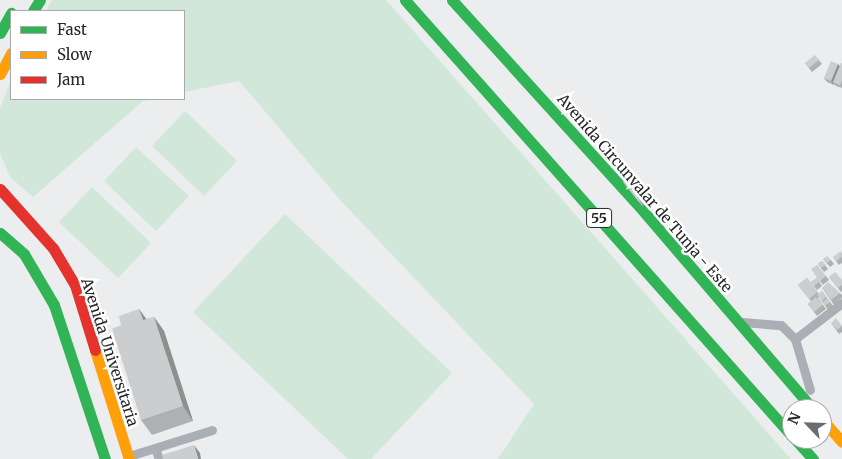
<!DOCTYPE html>
<html>
<head>
<meta charset="utf-8">
<style>
  body { margin:0 }
  #map { position:relative; width:842px; height:459px; overflow:hidden; background:#ebedef; font-family:Merriweather,serif }
  div>[style] { position:absolute }
  .green>* { inset:0; background:#d1e7da }
  .lane>* { height:9px; margin:-4.5px; padding:0 4.5px; transform-origin:4.5px; border-radius:4.5px; background:#aaafb5 }
  .fast>* { height:11px; margin:-5.5px; padding:0 5.5px; transform-origin:5.5px; border-radius:5.5px; background:#30b455 }
  .slow>* { height:11px; margin:-5.5px; padding:0 5.5px; transform-origin:5.5px; border-radius:5.5px; background:#ff9f0a }
  .jam>* { height:11px; margin:-5.5px; padding:0 5.5px; transform-origin:5.5px; border-radius:5.5px; background:#e5322d }
  .wall>* { inset:0; background:#afb0b1 }
  .shaded-wall>* { inset:0; background:#8e9090 }
  .building>* { inset:0; background:#cbcdce }
  span { translate:-50% -50%; white-space:nowrap; text-align:center; line-height:1.15; -webkit-text-stroke:5px #fff; paint-order:stroke }
  .shield-label span { padding:1px 4px; background:#fff; border:1px solid; border-radius:4px; -webkit-text-stroke-width:0 }
  .shield-label { font-size:14px; color:#262828; font-weight:700 }
  .street-label { font-size:15px; color:#262828 }
  .legend { position:absolute; left:10px; top:10px; width:175px; height:90px; box-sizing:border-box; background:#fff; border:1px solid #a8a9a9; margin:0; padding:6px 9px; list-style:none; font-size:15px; color:#262828 }
  .legend li { display:flex; align-items:center; gap:10px; height:25px }
  .legend b { width:25px; border:1px solid #a8a9a9 }
  .north { position:absolute; left:782px; top:399px; width:50px; height:50px; box-sizing:border-box; background:#fff; border:1px solid #a8a9a9; border-radius:50%; rotate:294deg; font-size:14px; font-weight:700; line-height:20px; text-align:center; color:#262828 }
  .north::after { content:''; display:block; margin:auto; width:18px; height:22px; background:#6b6d6e; clip-path:polygon(50% 0,100% 100%,50% 72%,0 100%) }
</style>
</head>
<body>
<div id="map">
  <div class="green">
    <i style="clip-path:polygon(52px 0,386px 0,791px 459px,498px 459px,534px 404px,342px 202px,239px 81px,184px 92px,184px 11px,46px 11px)"></i>
    <i style="clip-path:polygon(11px 79px,11px 99px,153px 99px,143px 101px,33px 197px,10px 177px,0 153px,0 109px)"></i>
    <i style="clip-path:polygon(185px 111px,237px 161px,204px 196px,152px 146px)"></i>
    <i style="clip-path:polygon(136px 147px,189px 196px,156px 231px,104px 181px)"></i>
    <i style="clip-path:polygon(92px 187px,151px 243px,118px 278px,59px 222px)"></i>
    <i style="clip-path:polygon(285px 214px,452px 373px,371px 459px,348px 459px,193px 312px)"></i>
  </div>
  <div class="lane">
    <i style="left:743px;top:322px;width:38px;rotate:5deg"></i>
    <i style="left:781px;top:325px;width:20px;rotate:45deg"></i>
    <i style="left:795px;top:339px;width:53px;rotate:73.6deg"></i>
    <i style="left:795px;top:339px;width:59px;rotate:-37.5deg"></i>
    <i style="left:155px;top:448px;width:12px;rotate:70deg"></i>
    <i style="left:129px;top:456px;width:87px;rotate:-17.4deg"></i>
  </div>
  <div class="fast">
    <i style="left:405px;top:0;width:583px;rotate:48.41deg"></i>
    <i style="left:452px;top:0;width:286px;rotate:47.8deg"></i>
    <i style="left:644px;top:212px;width:260px;rotate:49.4deg"></i>
    <i style="left:33px;top:11px;width:13px;rotate:-58deg"></i>
    <i style="left:0;top:33px;width:23px;rotate:-61deg"></i>
    <i style="left:0;top:233px;width:32px;rotate:41deg"></i>
    <i style="left:24px;top:254px;width:59px;rotate:59.5deg"></i>
    <i style="left:54px;top:305px;width:162px;rotate:71.7deg"></i>
    <i style="left:795px;top:439px;width:27px;rotate:48deg"></i>
  </div>
  <div class="slow">
    <i style="left:0;top:74px;width:24px;rotate:-62deg"></i>
    <i style="left:95px;top:350px;width:114px;rotate:72.7deg"></i>
    <i style="left:822px;top:419px;width:30px;rotate:49deg"></i>
  </div>
  <div class="jam">
    <i style="left:0;top:189px;width:79px;rotate:48.1deg"></i>
    <i style="left:53px;top:248px;width:43px;rotate:59.3deg"></i>
    <i style="left:75px;top:285px;width:68px;rotate:72.9deg"></i>
  </div>
  <div class="wall">
    <i style="clip-path:polygon(819px 60px,822px 64px,812px 72px,805px 63px)"></i>
    <i style="clip-path:polygon(842px 63px,842px 88px,836px 86px,834px 84px,834px 85px,827px 82px,824px 78px,838px 64px,840px 66px)"></i>
    <i style="clip-path:polygon(623px 182px,645px 197px,648px 201px,642px 206px)"></i>
    <i style="clip-path:polygon(842px 253px,842px 264px,841px 263px,839px 265px,833px 257px)"></i>
    <i style="clip-path:polygon(823px 259px,831px 260px,834px 264px,830px 267px)"></i>
    <i style="clip-path:polygon(822px 261px,828px 269px,824px 272px,818px 264px)"></i>
    <i style="clip-path:polygon(814px 273px,826px 276px,829px 280px,823px 285px)"></i>
    <i style="clip-path:polygon(829px 277px,842px 280px,842px 291px,841px 292px)"></i>
    <i style="clip-path:polygon(807px 278px,819px 294px,822px 291px,833px 306px,828px 310px,819px 297px,818px 298px,826px 309px,817px 316px,808px 304px,811px 301px,798px 285px)"></i>
    <i style="clip-path:polygon(817px 278px,822px 286px,817px 290px,811px 282px)"></i>
    <i style="clip-path:polygon(822px 288px,840px 293px,842px 295px,842px 298px,834px 305px)"></i>
    <i style="clip-path:polygon(139px 309px,146px 319px,154px 317px,164px 331px,193px 421px,152px 435px,141px 420px,121px 325px)"></i>
    <i style="clip-path:polygon(831px 323px,842px 326px,842px 332px,839px 334px)"></i>
  </div>
  <div class="shaded-wall">
    <i style="clip-path:polygon(838px 64px,841px 68px,833px 82px,834px 84px,834px 85px,831px 81px)"></i>
    <i style="clip-path:polygon(139px 309px,150px 324px,143px 320px)"></i>
    <i style="clip-path:polygon(154px 317px,164px 331px,193px 421px,183px 406px)"></i>
    <i style="clip-path:polygon(194px 445px,200px 453px,201px 459px,198px 459px)"></i>
  </div>
  <div class="building">
    <i style="clip-path:polygon(815px 55px,819px 60px,809px 68px,805px 63px)"></i>
    <i style="clip-path:polygon(831px 61px,838px 64px,831px 81px,824px 78px)"></i>
    <i style="clip-path:polygon(841px 63px,842px 63px,842px 80px,840px 85px,833px 82px)"></i>
    <i style="clip-path:polygon(628px 177px,645px 197px,639px 202px,623px 182px)"></i>
    <i style="clip-path:polygon(841px 251px,842px 257px,836px 261px,833px 257px)"></i>
    <i style="clip-path:polygon(827px 256px,831px 260px,827px 263px,823px 259px)"></i>
    <i style="clip-path:polygon(822px 261px,826px 265px,821px 268px,818px 264px)"></i>
    <i style="clip-path:polygon(817px 265px,826px 276px,820px 281px,811px 269px)"></i>
    <i style="clip-path:polygon(835px 272px,842px 280px,842px 285px,838px 288px,829px 277px)"></i>
    <i style="clip-path:polygon(807px 278px,818px 292px,809px 299px,798px 285px)"></i>
    <i style="clip-path:polygon(817px 278px,819px 282px,814px 286px,811px 282px)"></i>
    <i style="clip-path:polygon(828px 282px,840px 293px,831px 300px,822px 288px)"></i>
    <i style="clip-path:polygon(822px 291px,826px 297px,822px 301px,817px 295px)"></i>
    <i style="clip-path:polygon(816px 297px,823px 305px,814px 312px,808px 304px)"></i>
    <i style="clip-path:polygon(827px 298px,830px 302px,825px 306px,823px 302px)"></i>
    <i style="clip-path:polygon(139px 309px,143px 320px,154px 317px,183px 406px,141px 420px,112px 329px,121px 325px,119px 316px)"></i>
    <i style="clip-path:polygon(836px 318px,842px 326px,837px 330px,831px 323px)"></i>
    <i style="clip-path:polygon(194px 445px,198px 459px,163px 459px,162px 455px)"></i>
  </div>
  <div class="shield-label">
    <span style="left:599px;top:218px">55</span>
  </div>
  <div class="street-label">
    <span style="left:645px;top:193px;rotate:49deg">Avenida Circunvalar de Tunja - Este</span>
    <span style="left:110px;top:352px;rotate:72deg">Avenida Universitaria</span>
  </div>
  <ul class="legend">
  <li><b style="height:6px;background:#30b455"></b>Fast</li>
  <li><b style="height:6px;background:#ff9f0a"></b>Slow</li>
  <li><b style="height:6px;background:#e5322d"></b>Jam</li>
  </ul>
  <div class="north">N</div>
</div>
</body>
</html>
